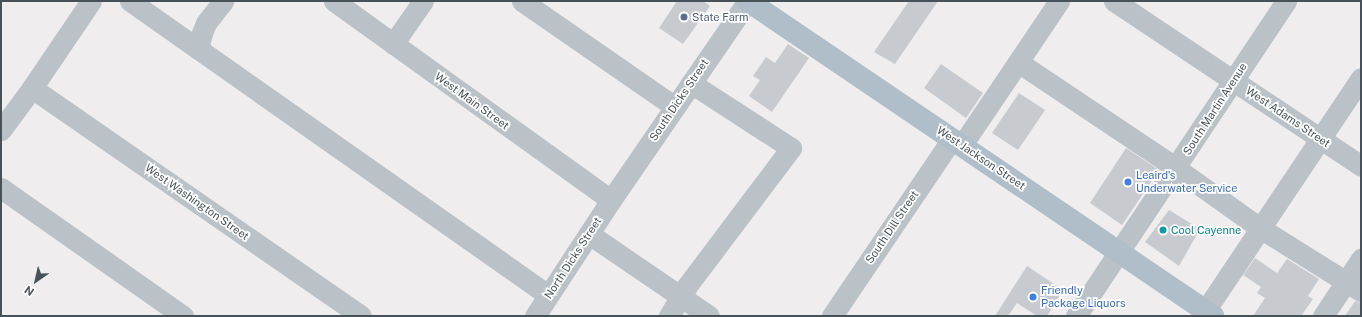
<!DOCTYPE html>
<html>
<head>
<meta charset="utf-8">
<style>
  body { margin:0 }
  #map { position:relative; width:1362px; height:317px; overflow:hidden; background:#efeded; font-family:"Public Sans",sans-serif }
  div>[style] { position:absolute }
  .building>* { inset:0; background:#c7cbcf }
  .minor>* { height:21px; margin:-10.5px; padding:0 10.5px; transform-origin:10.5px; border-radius:10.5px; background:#bac2c8 }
  .major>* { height:22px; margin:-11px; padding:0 11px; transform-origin:11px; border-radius:11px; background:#afbec9 }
  .dots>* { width:11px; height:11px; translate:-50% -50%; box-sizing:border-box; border:2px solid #fff; border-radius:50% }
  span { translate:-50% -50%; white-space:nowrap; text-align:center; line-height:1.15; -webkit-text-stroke:3.5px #fff; paint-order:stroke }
  .service-label { font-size:11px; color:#4e5e75 }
  .left { translate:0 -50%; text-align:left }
  .street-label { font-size:11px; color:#475258 }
  .shop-label { font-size:11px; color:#366cbe }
  .culture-label { font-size:11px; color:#0d838f }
  .frame { position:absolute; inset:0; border:2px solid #475258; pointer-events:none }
  .north { position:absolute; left:16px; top:261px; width:40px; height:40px; -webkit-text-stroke:3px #fff; paint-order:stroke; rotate:214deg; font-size:11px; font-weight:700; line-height:16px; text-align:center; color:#475258 }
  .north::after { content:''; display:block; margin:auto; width:14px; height:18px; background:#475258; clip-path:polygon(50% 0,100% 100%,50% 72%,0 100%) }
</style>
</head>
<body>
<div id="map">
  <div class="building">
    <i style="clip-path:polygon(677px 1px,703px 1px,710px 6px,683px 44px,659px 28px)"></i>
    <i style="clip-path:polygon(909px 1px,938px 1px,895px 64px,874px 52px)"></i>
    <i style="clip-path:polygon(788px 44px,809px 58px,772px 112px,749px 96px,760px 80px,753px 76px,766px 57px,775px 63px)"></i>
    <i style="clip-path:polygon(941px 64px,983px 93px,966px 118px,924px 88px)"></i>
    <i style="clip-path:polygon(1019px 93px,1045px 110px,1018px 150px,992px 133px)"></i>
    <i style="clip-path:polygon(1126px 148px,1159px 170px,1122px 225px,1090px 203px)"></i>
    <i style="clip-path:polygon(1169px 210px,1200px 229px,1179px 266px,1145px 242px)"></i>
    <i style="clip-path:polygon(1255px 258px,1277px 273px,1287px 259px,1319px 279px,1308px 296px,1313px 299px,1301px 316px,1253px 316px,1265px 298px,1257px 293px,1261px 287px,1243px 275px)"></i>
    <i style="clip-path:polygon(1027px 266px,1063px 290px,1047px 316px,1037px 316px,1017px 303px,1008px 316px,995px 316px)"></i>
    <i style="clip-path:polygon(1355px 301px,1361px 303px,1361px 316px,1345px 316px)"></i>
  </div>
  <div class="minor">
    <i style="left:130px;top:1px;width:511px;rotate:35.12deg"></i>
    <i style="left:334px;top:1px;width:341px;rotate:35.7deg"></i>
    <i style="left:522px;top:1px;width:186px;rotate:34.7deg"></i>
    <i style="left:1114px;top:1px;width:297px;rotate:33.7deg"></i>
    <i style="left:393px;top:44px;width:52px;rotate:-55.1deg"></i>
    <i style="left:198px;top:49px;width:16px;rotate:-76deg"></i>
    <i style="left:202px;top:33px;width:11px;rotate:-68deg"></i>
    <i style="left:206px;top:23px;width:28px;rotate:-52deg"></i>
    <i style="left:1018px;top:62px;width:178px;rotate:33.8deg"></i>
    <i style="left:1166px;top:161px;width:115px;rotate:35.5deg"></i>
    <i style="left:1260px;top:228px;width:119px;rotate:32deg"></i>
    <i style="left:32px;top:88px;width:400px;rotate:34.7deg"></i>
    <i style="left:1px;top:130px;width:52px;rotate:-53.6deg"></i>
    <i style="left:32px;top:88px;width:105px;rotate:-55.9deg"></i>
    <i style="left:962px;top:145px;width:174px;rotate:-56deg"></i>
    <i style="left:1px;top:188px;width:223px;rotate:35.1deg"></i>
    <i style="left:589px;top:234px;width:145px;rotate:34.3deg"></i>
    <i style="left:1205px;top:311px;width:280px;rotate:-56.2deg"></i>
    <i style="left:535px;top:316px;width:139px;rotate:-56.8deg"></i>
    <i style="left:611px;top:200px;width:242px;rotate:-55.5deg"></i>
    <i style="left:669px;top:316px;width:35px;rotate:-59deg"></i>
    <i style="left:687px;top:286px;width:173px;rotate:-53deg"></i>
    <i style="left:791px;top:148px;width:119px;rotate:-147deg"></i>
    <i style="left:832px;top:316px;width:214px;rotate:-55.9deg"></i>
    <i style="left:1076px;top:316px;width:379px;rotate:-56.3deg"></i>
    <i style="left:1323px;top:316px;width:69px;rotate:-56.3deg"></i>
  </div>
  <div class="major">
    <i style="left:748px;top:1px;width:562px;rotate:34.11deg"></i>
  </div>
  <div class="dots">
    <i style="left:684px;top:17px;background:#5c6f8a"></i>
    <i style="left:1128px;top:182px;background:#3f7fe0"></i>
    <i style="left:1163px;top:230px;background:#0f9aa8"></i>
    <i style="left:1033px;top:297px;background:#3f7fe0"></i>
  </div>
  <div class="service-label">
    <span class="left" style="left:692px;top:17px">State Farm</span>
  </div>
  <div class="street-label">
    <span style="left:679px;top:100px;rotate:-56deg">South Dicks Street</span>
    <span style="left:472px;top:101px;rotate:36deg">West Main Street</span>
    <span style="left:1215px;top:109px;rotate:-57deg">South Martin Avenue</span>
    <span style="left:1288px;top:117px;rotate:34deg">West Adams Street</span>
    <span style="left:981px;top:158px;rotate:34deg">West Jackson Street</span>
    <span style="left:197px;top:202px;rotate:35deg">West Washington Street</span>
    <span style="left:892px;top:227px;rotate:-56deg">South Dill Street</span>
    <span style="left:573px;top:258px;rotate:-57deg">North Dicks Street</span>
  </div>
  <div class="shop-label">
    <span class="left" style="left:1136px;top:182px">Leaird's<br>Underwater Service</span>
    <span class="left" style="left:1041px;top:297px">Friendly<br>Package Liquors</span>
  </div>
  <div class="culture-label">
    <span class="left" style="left:1171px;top:230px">Cool Cayenne</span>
  </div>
  <div class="frame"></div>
  <div class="north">N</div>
</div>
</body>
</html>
